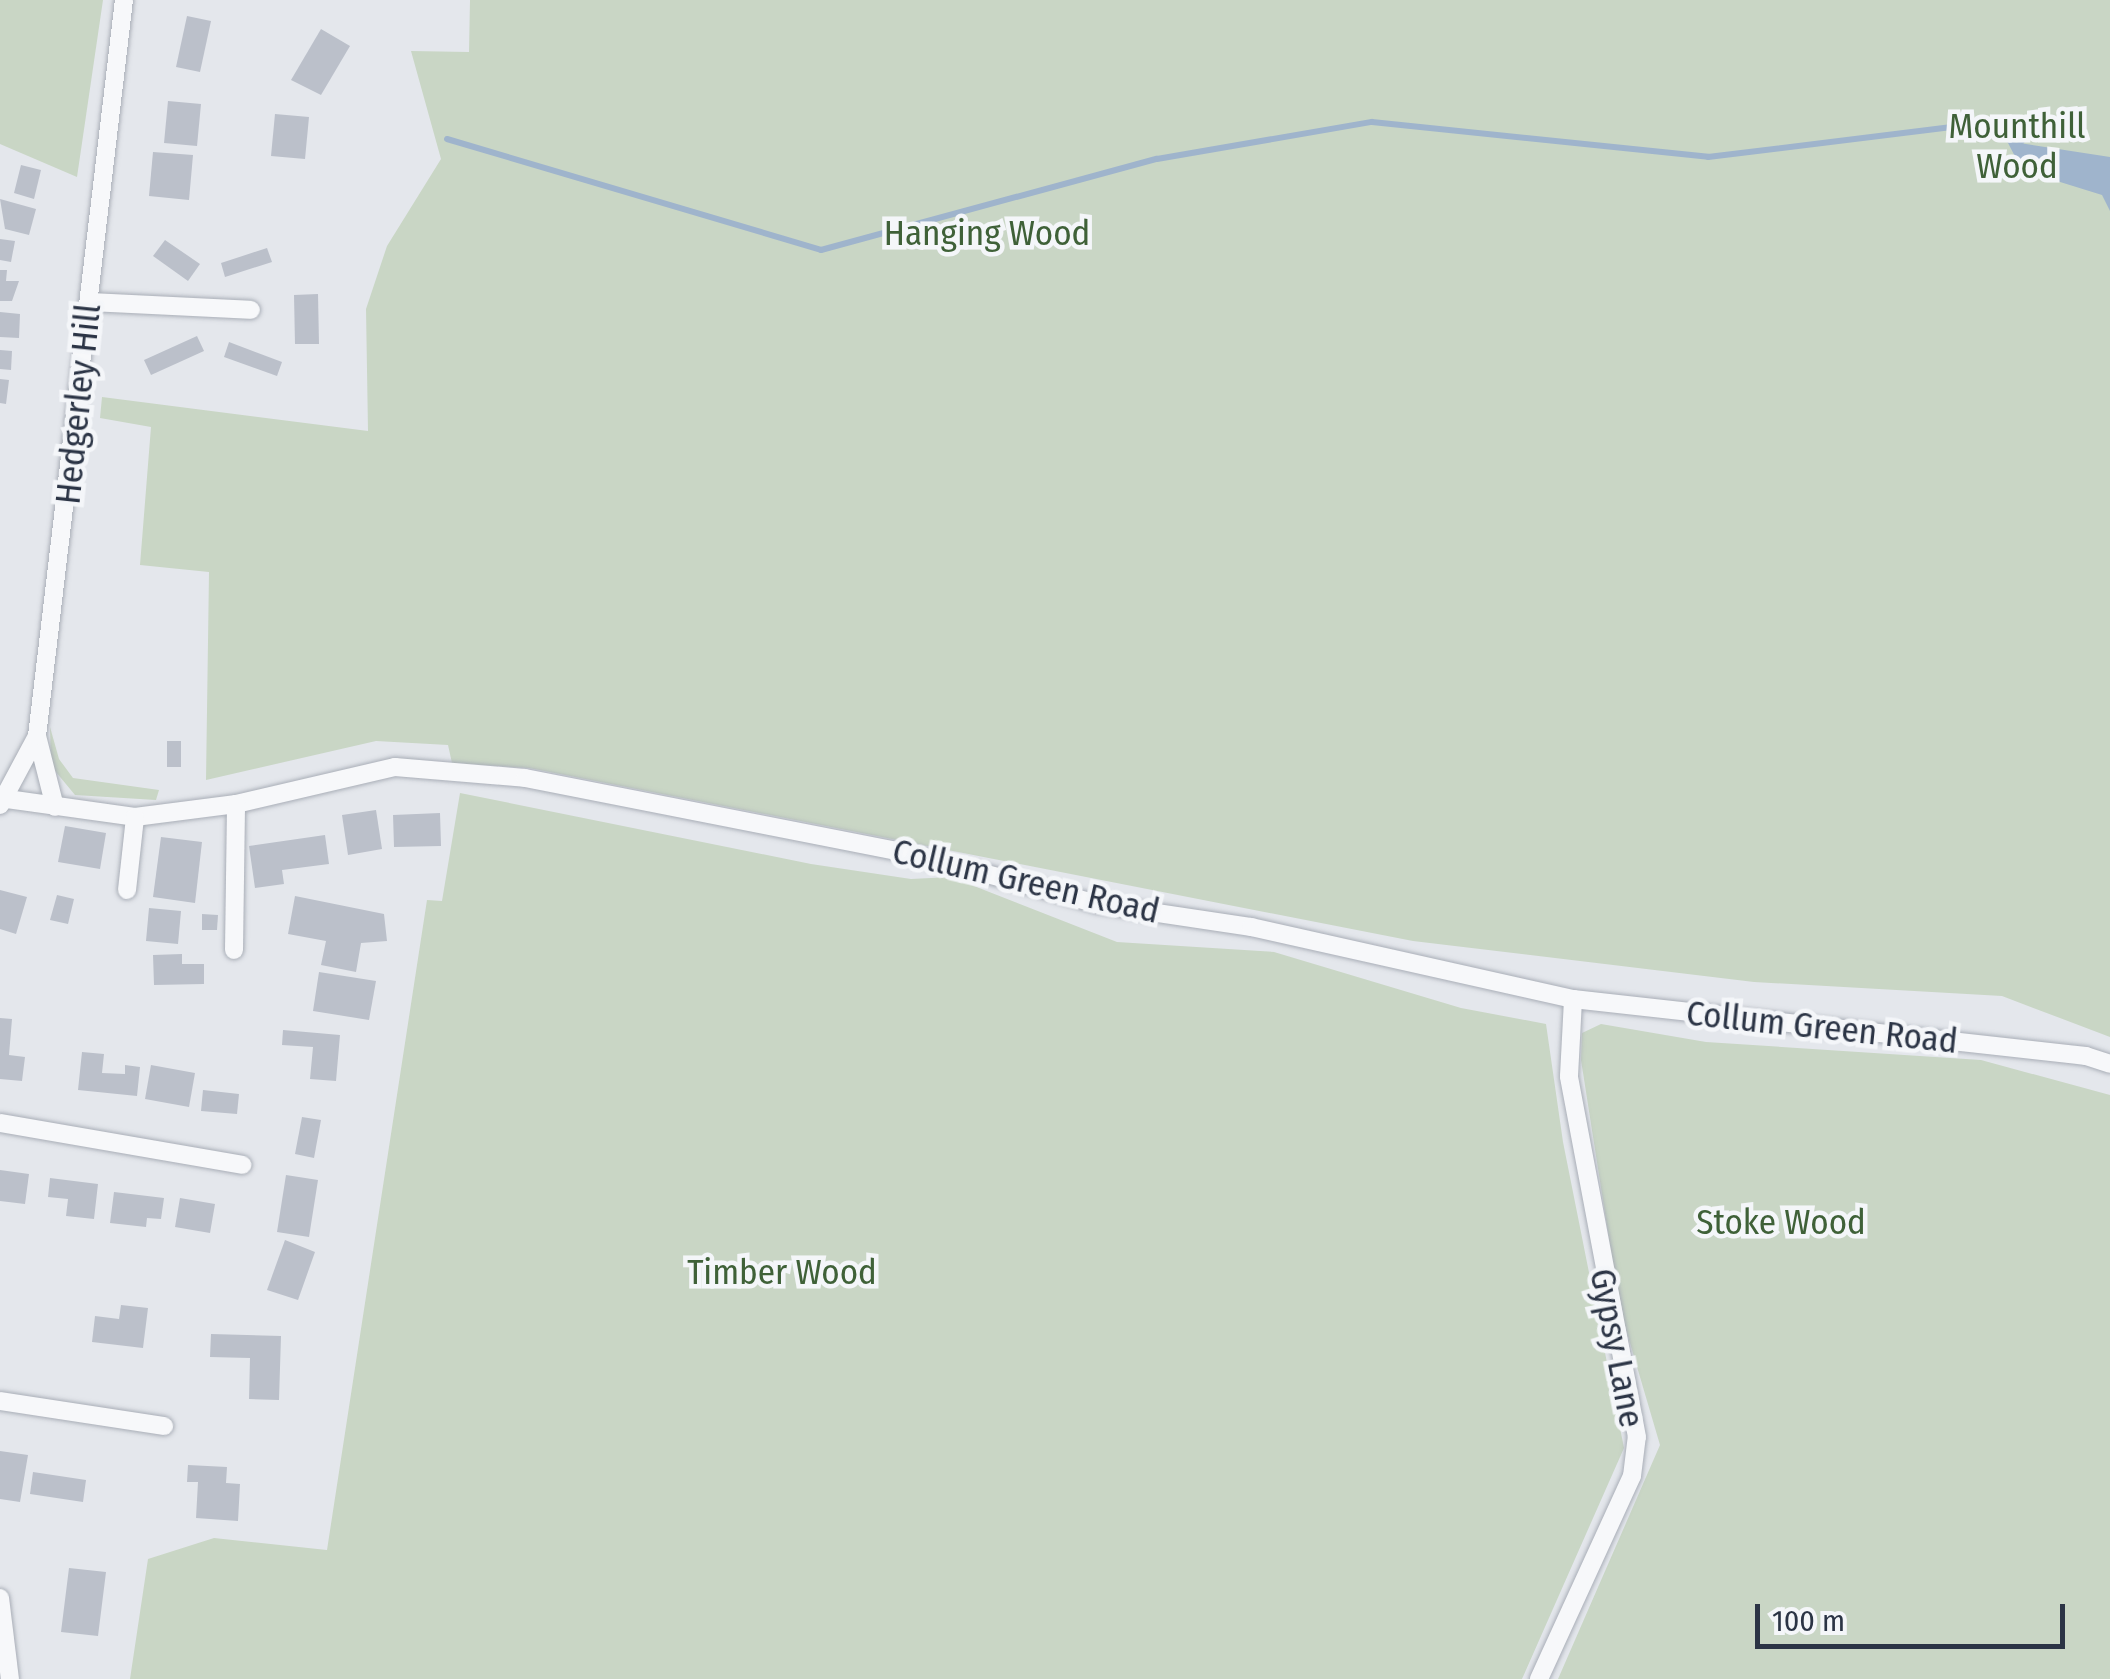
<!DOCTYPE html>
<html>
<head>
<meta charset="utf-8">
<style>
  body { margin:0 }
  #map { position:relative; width:2110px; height:1679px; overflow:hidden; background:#e4e7ec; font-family:"Fira Sans Condensed",sans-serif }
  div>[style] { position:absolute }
  .green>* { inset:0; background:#c9d6c5 }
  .water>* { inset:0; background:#9fb4cc }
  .stream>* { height:6px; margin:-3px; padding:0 3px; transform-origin:3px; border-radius:3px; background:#9fb4cc }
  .building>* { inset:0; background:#bbc0ca }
  .roads { filter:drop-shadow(0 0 2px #a9aeb7) drop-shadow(0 0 2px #a9aeb7) }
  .minor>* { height:18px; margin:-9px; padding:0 9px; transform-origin:9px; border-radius:9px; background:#f7f8fa }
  span { translate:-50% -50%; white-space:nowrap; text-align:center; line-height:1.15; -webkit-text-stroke:9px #f4f6f9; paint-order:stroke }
  .park-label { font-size:35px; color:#3f6138 }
  .street-label { font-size:35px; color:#2b3445 }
  .scale { position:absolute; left:1755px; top:1604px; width:310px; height:45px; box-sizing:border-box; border:5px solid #2b3445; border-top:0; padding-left:12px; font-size:30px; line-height:35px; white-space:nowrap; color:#2b3445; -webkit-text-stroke:8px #f4f6f9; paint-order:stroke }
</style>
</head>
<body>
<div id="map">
  <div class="green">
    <i style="clip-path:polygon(0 0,103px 0,77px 177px,0 144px)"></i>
    <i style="clip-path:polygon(470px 0,2110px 0,2110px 1037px,2002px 996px,1754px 982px,1413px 941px,529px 768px,452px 763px,448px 745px,376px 741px,206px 780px,209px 572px,140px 565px,151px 427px,100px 418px,102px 397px,368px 431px,366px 309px,387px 246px,441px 159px,411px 51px,469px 52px)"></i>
    <i style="clip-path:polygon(50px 727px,59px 759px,73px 778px,159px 790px,156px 800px,75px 795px,51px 766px)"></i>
    <i style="clip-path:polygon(460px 793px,811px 864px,911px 879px,951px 877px,1117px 942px,1274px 952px,1461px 1008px,1546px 1024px,1563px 1142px,1624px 1448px,1522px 1679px,130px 1679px,148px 1559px,214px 1538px,327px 1550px,427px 900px,442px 901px)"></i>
    <i style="clip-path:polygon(1601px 1024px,1706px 1042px,1981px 1060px,2110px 1095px,2110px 1679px,1558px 1679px,1660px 1445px,1620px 1309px,1581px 1060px,1582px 1033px)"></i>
  </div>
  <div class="water">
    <i style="clip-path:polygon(2007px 141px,2110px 157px,2110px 211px,2102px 195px,2022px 170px)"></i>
  </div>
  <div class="stream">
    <i style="left:447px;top:139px;width:390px;rotate:16.5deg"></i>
    <i style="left:821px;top:250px;width:348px;rotate:-15.2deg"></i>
    <i style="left:1157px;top:159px;width:218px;rotate:-9.8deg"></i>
    <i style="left:1372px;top:122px;width:338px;rotate:5.9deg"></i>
    <i style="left:1708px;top:157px;width:272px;rotate:-7deg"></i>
    <i style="left:1978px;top:124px;width:47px;rotate:21.1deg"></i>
  </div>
  <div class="building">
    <i style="clip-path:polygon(187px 16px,211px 21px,200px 72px,176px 67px)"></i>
    <i style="clip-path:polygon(321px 29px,350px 46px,321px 95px,291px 80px)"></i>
    <i style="clip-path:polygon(168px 101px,201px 104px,197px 146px,164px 143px)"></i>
    <i style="clip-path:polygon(275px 114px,309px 117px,305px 159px,271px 156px)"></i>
    <i style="clip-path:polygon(153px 152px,193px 155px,189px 200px,149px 196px)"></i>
    <i style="clip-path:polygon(21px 165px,41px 170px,34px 199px,14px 193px)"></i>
    <i style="clip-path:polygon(0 199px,36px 209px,29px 235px,5px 229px)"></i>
    <i style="clip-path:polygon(0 239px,15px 241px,11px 262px,0 260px)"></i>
    <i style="clip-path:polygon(165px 240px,200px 264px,188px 281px,153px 256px)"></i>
    <i style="clip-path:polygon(267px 248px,272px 262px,225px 277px,221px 263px)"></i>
    <i style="clip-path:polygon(0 270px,7px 270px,6px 281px,19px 281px,12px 301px,0 301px)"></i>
    <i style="clip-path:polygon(318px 294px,319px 344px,295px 344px,294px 295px)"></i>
    <i style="clip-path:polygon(0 312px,20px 314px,19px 338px,0 337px)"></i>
    <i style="clip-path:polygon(197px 336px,204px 351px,151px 375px,144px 360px)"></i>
    <i style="clip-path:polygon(229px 342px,282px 362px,277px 376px,224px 357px)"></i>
    <i style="clip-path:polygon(0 350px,12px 351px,11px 370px,0 369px)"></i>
    <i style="clip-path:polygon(0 379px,9px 380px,6px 404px,0 403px)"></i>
    <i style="clip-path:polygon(167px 741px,181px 741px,181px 767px,167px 767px)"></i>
    <i style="clip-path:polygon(376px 810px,382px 849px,348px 855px,342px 815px)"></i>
    <i style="clip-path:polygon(440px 813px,441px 846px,394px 847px,393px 815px)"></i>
    <i style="clip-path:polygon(65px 826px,106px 833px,100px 869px,58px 862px)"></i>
    <i style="clip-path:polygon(325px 835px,329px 864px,282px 870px,284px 884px,255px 888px,249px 846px)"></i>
    <i style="clip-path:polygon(161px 837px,202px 842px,195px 903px,153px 897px)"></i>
    <i style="clip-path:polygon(0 890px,27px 897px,16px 934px,0 929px)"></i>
    <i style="clip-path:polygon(57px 895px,74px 899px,68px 924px,50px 920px)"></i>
    <i style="clip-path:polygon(295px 896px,384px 914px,387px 941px,361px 943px,356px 972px,321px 965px,326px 941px,288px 934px)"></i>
    <i style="clip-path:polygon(149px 908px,181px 911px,178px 944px,146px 941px)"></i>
    <i style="clip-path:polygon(202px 914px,218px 915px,217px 930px,202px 930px)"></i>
    <i style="clip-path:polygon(182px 954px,182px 964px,204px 964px,204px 984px,154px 985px,153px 955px)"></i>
    <i style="clip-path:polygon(319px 972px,376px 981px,369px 1020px,313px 1011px)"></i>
    <i style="clip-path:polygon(0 1018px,12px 1019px,9px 1055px,25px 1057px,22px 1081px,0 1079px)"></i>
    <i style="clip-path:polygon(283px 1030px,340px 1035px,336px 1081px,310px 1079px,313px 1047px,282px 1045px)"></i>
    <i style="clip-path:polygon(82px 1052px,104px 1054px,102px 1073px,125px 1074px,125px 1065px,140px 1067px,137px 1096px,78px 1090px)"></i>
    <i style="clip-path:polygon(151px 1065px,195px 1073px,189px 1107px,145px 1099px)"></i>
    <i style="clip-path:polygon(203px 1090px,239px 1094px,237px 1114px,201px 1111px)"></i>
    <i style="clip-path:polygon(302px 1117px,321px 1120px,314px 1158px,295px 1154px)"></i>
    <i style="clip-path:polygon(0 1170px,29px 1174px,25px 1204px,0 1201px)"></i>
    <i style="clip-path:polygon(286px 1175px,318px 1180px,309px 1237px,277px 1232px)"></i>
    <i style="clip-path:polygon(50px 1178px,98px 1184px,94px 1219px,66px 1216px,68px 1199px,48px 1197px)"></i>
    <i style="clip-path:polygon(114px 1192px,164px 1198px,161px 1219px,147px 1218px,146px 1227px,110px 1223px)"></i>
    <i style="clip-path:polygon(180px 1198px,215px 1204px,210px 1233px,175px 1227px)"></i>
    <i style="clip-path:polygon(285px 1240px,315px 1252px,298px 1300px,267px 1290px)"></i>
    <i style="clip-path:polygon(121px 1305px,148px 1308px,143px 1348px,92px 1342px,95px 1316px,119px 1319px)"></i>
    <i style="clip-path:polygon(211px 1334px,281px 1336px,279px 1400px,249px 1399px,250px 1358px,210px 1357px)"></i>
    <i style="clip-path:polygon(0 1451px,28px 1455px,20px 1502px,0 1499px)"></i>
    <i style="clip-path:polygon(188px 1465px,227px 1467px,226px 1483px,240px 1484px,238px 1521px,196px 1518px,198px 1482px,187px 1482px)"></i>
    <i style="clip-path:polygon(33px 1472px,86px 1480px,83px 1502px,30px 1494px)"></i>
    <i style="clip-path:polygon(69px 1568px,106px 1572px,98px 1636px,61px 1632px)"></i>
  </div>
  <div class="roads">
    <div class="minor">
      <i style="left:89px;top:302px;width:162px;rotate:2.8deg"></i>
      <i style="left:37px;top:736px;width:73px;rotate:75.8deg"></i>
      <i style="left:0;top:798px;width:136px;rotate:8deg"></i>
      <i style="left:135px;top:817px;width:102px;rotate:-7.3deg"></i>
      <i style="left:236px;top:804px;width:163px;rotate:-13.1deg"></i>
      <i style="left:395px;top:767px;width:130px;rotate:4.8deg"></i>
      <i style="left:525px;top:778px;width:399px;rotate:11.1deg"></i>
      <i style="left:917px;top:855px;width:187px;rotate:15.2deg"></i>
      <i style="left:1097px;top:904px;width:156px;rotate:8.5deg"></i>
      <i style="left:1251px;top:927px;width:330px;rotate:12.6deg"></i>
      <i style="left:1573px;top:999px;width:516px;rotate:6.34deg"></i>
      <i style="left:2086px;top:1056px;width:25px;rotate:18deg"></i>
      <i style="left:0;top:805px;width:78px;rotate:-61.8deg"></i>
      <i style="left:37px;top:736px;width:741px;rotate:-83.26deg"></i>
      <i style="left:127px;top:890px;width:73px;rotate:-83.7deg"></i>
      <i style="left:234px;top:950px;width:146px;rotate:-89.2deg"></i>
      <i style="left:0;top:1123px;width:246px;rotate:9.8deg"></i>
      <i style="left:0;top:1401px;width:166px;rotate:8.7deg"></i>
      <i style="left:0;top:1598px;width:82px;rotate:83deg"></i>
      <i style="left:1539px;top:1679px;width:223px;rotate:-65.4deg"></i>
      <i style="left:1632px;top:1476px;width:39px;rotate:-83deg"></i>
      <i style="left:1637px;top:1437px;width:367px;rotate:-100.7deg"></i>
      <i style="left:1569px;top:1076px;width:77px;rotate:-87deg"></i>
    </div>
  </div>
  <div class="park-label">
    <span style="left:2017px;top:146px">Mounthill<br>Wood</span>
    <span style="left:987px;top:233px">Hanging Wood</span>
    <span style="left:1781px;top:1222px">Stoke Wood</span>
    <span style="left:782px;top:1272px">Timber Wood</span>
  </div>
  <div class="street-label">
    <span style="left:78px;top:404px;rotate:-84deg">Hedgerley Hill</span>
    <span style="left:1026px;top:881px;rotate:13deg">Collum Green Road</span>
    <span style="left:1822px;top:1027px;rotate:6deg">Collum Green Road</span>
    <span style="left:1617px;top:1348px;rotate:79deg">Gypsy Lane</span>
  </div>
  <div class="scale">100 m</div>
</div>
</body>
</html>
